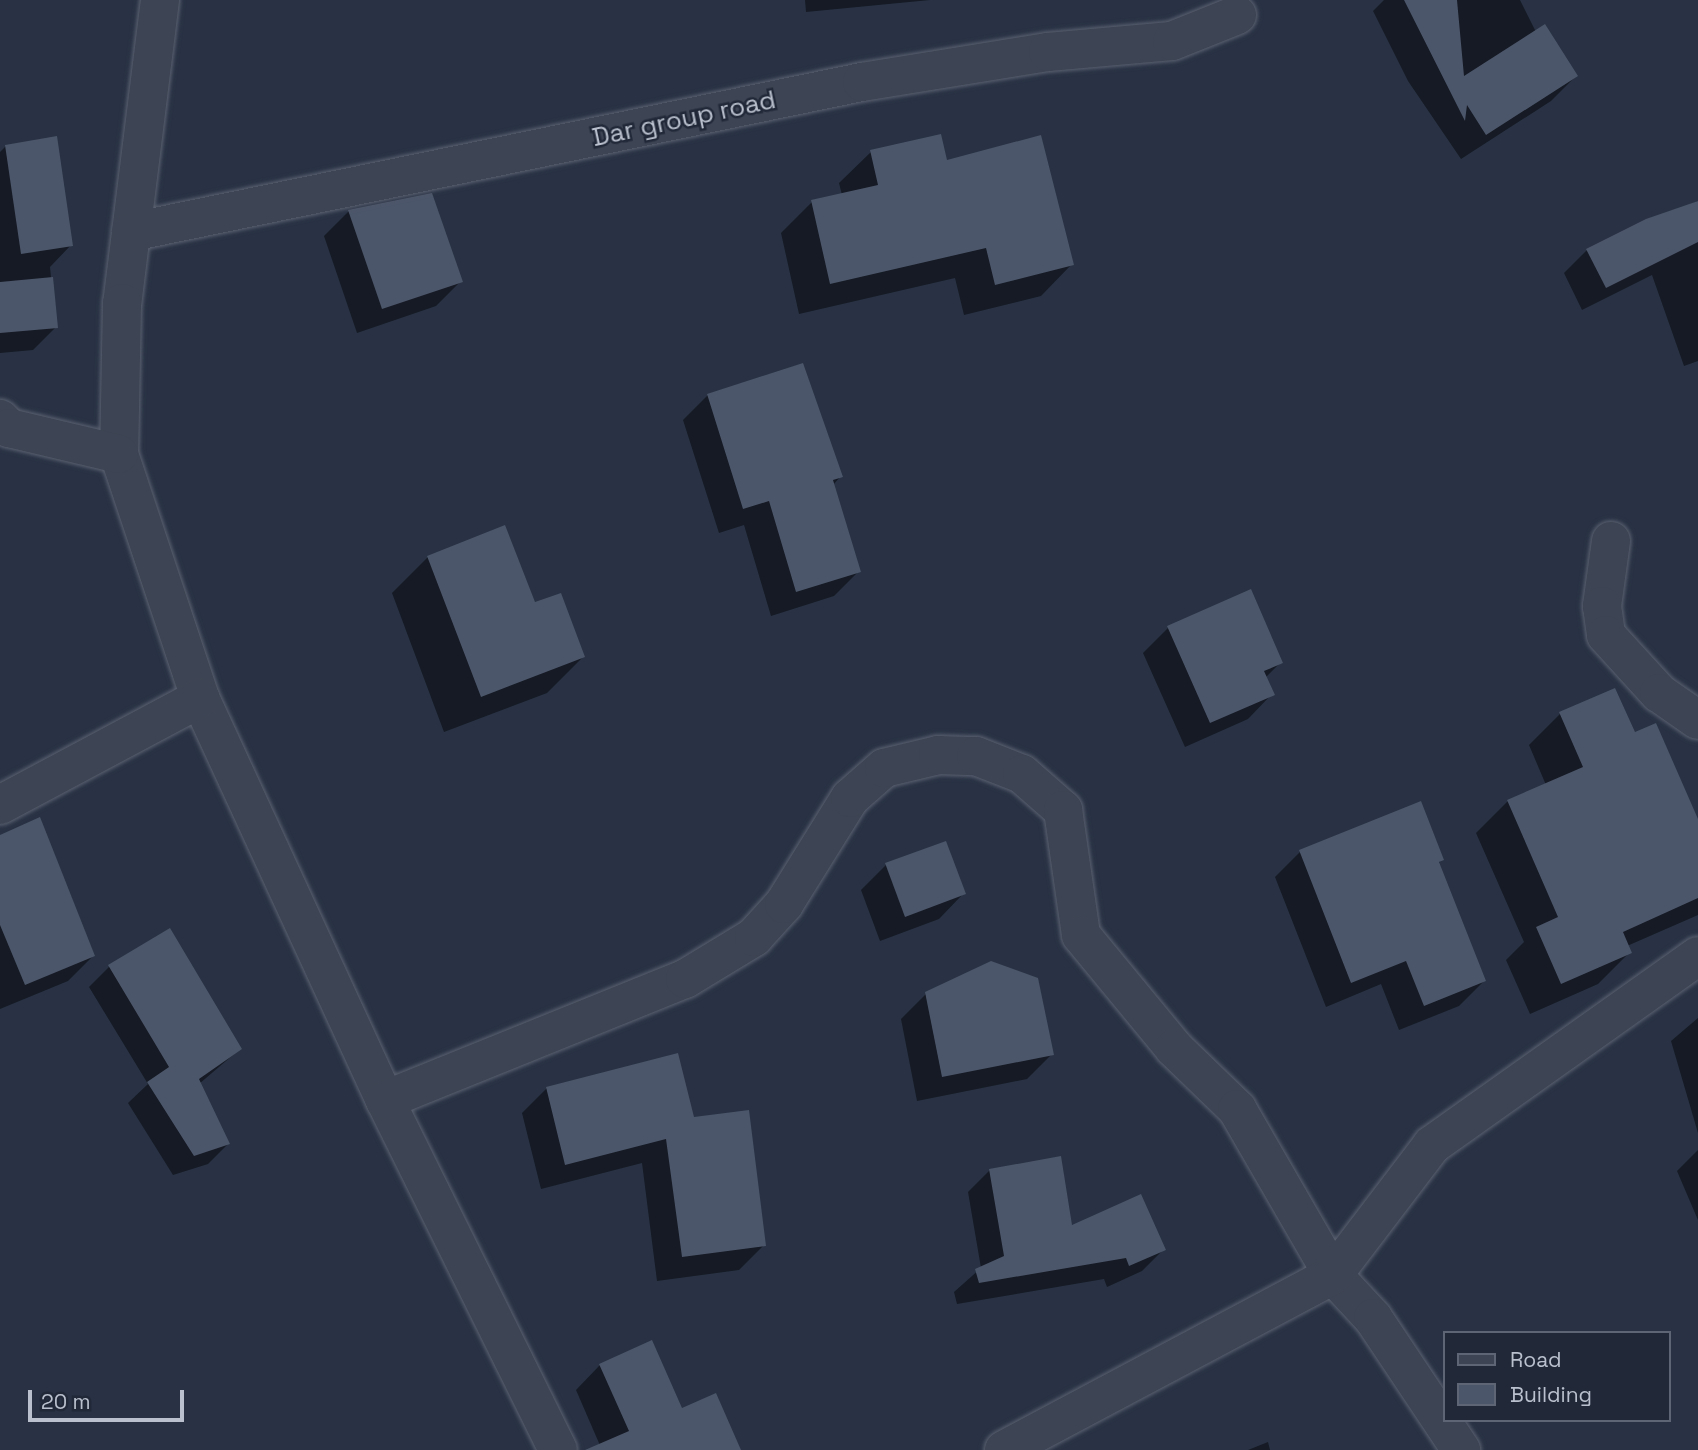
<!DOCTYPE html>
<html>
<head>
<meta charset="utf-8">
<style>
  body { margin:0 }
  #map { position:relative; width:1698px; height:1450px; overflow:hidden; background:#283244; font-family:"Space Grotesk",sans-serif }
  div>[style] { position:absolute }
  .shadow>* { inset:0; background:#0007 }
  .building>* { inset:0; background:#4c566a }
  .roads { filter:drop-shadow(0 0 2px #5b6271) drop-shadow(0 0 2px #5b6271) }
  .street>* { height:38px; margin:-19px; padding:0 19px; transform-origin:19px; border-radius:19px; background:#3d4453 }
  span { translate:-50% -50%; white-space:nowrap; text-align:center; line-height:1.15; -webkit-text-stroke:5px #212939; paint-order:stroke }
  .street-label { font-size:26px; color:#bac0cd }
  .legend { position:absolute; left:1443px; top:1331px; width:228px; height:91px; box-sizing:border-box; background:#212939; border:2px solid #5e6574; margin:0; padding:9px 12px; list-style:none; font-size:21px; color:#bac0cd }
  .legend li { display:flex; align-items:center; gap:14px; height:35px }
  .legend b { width:35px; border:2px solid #5e6574 }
  .scale { position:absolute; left:28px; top:1390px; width:156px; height:32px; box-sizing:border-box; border:4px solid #bac0cd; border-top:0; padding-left:9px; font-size:21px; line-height:24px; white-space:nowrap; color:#bac0cd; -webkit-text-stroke:5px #212939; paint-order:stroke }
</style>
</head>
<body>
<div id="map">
  <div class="shadow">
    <i style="clip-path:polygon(805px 0,930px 0,806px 12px)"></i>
    <i style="clip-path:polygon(1384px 0,1520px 0,1536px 32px,1576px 76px,1551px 101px,1461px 159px,1408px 81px,1373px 11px)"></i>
    <i style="clip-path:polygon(6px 146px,71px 245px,50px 267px,56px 327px,33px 350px,0 353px,0 152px)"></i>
    <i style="clip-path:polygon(871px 152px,946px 162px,1072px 264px,1041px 296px,964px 315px,955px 278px,799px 314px,781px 233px,812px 202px,842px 195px,839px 183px)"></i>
    <i style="clip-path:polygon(1698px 201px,1698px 361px,1684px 366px,1652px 275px,1582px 310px,1564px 273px,1587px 250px)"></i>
    <i style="clip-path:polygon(349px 211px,461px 281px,436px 306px,357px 333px,324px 236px)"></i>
    <i style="clip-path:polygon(708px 395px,841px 476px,833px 485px,859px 571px,834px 596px,771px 616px,744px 525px,719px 533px,683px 420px)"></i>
    <i style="clip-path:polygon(428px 557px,534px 604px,583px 657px,547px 693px,444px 732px,392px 593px)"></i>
    <i style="clip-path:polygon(1168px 628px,1281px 662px,1265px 678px,1272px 694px,1248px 719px,1185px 747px,1143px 653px)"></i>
    <i style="clip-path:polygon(1560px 714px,1634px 735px,1698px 823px,1698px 915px,1627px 946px,1630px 952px,1598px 984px,1530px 1014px,1506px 960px,1524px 942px,1476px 833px,1508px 801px,1546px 785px,1529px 745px)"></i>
    <i style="clip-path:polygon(0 837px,93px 956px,68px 981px,0 1009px)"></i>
    <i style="clip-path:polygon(1300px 852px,1442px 859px,1438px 864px,1484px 981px,1459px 1006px,1399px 1030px,1381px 984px,1326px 1007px,1275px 877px)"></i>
    <i style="clip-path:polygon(886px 865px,963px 894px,939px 919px,880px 941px,861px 890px)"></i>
    <i style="clip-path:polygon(169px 930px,240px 1049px,199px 1084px,228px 1144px,208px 1164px,173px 1175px,128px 1103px,148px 1084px,89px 987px,109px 967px)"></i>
    <i style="clip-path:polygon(926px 994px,1052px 1054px,1027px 1079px,917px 1101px,901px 1019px)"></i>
    <i style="clip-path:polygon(1698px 1018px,1698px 1133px,1671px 1041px)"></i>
    <i style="clip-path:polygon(547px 1088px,693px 1119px,764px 1245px,739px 1270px,657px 1281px,642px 1163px,541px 1189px,522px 1113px)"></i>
    <i style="clip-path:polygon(1698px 1150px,1698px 1220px,1677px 1171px)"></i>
    <i style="clip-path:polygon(990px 1170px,1071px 1228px,1164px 1249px,1142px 1271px,1107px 1287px,1104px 1279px,957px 1304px,954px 1292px,981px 1268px,968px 1192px)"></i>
    <i style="clip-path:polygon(600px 1365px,739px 1450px,602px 1450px,576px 1390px)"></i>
    <i style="clip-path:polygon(1268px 1442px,1270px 1450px,1248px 1450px)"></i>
  </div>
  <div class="building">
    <i style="clip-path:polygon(1404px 0,1457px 0,1464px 76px,1545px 24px,1578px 76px,1486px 135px,1467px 105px,1465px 121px)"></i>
    <i style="clip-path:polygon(941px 134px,947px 160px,1041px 135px,1074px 265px,995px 285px,986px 248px,830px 284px,811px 200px,878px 185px,870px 150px)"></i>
    <i style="clip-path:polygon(57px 136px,73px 246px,21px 254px,5px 145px)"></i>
    <i style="clip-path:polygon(432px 193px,463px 282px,382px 309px,348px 210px)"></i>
    <i style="clip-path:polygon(1698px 201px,1698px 242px,1606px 288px,1586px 249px,1646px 219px)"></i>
    <i style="clip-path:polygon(53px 277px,58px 328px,0 333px,0 282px)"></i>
    <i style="clip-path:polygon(803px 363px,843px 477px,833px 480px,861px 572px,796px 592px,769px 501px,743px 509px,707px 394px)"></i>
    <i style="clip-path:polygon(505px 525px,535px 602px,561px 593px,585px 657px,481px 697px,427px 556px)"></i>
    <i style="clip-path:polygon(1251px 589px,1283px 663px,1264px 671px,1275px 695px,1210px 723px,1167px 626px)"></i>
    <i style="clip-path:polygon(1615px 688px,1635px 732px,1656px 723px,1698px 819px,1698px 898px,1623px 932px,1632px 953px,1561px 984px,1536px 927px,1558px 917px,1507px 800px,1583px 767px,1559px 712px)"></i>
    <i style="clip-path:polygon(1421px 801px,1444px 860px,1439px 862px,1486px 981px,1424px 1006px,1406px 961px,1351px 983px,1299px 850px)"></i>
    <i style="clip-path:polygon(40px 817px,95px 956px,25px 985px,0 925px,0 835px)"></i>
    <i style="clip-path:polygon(946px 841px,966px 894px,905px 917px,885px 863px)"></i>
    <i style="clip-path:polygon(170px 928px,242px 1049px,199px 1079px,230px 1144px,194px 1156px,147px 1082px,169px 1067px,108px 965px)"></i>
    <i style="clip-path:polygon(991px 961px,1038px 978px,1054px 1055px,942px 1077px,925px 992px)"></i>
    <i style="clip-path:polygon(678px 1053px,694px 1117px,749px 1110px,766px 1246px,682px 1257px,666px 1139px,565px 1165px,546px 1087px)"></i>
    <i style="clip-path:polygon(1061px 1156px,1072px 1225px,1141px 1194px,1166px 1250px,1129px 1266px,1126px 1258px,979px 1283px,975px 1269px,1004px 1256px,989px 1169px)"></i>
    <i style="clip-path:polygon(652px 1340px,682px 1408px,716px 1393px,741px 1450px,585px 1450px,629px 1431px,599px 1364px)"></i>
  </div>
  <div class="roads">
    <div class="street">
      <i style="left:160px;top:0;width:305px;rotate:97.1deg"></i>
      <i style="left:122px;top:303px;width:151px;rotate:91.1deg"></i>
      <i style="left:119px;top:454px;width:257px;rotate:71.6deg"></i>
      <i style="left:200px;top:698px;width:443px;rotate:65.3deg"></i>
      <i style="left:385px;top:1100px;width:390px;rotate:63.7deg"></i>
      <i style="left:131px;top:232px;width:746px;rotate:-11.6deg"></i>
      <i style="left:862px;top:82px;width:188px;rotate:-9.2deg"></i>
      <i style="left:1048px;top:52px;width:124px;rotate:-5.1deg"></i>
      <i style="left:1172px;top:41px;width:70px;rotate:-21.8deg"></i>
      <i style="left:0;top:419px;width:13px;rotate:45deg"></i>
      <i style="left:9px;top:428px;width:113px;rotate:13.3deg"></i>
      <i style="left:1611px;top:541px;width:66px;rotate:97.9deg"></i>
      <i style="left:1602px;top:606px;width:29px;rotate:82deg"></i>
      <i style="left:1606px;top:635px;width:79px;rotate:47.6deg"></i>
      <i style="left:1659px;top:693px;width:47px;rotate:34.7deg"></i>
      <i style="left:0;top:805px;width:227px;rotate:-28.1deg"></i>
      <i style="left:385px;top:1100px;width:323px;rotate:-22deg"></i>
      <i style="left:685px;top:979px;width:81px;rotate:-31.3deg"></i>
      <i style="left:754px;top:937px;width:45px;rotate:-47.7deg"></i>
      <i style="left:784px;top:904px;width:125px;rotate:-58.1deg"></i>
      <i style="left:850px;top:798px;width:45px;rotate:-41.4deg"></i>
      <i style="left:884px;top:768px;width:56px;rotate:-13.5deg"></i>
      <i style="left:938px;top:755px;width:38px;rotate:2deg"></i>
      <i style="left:976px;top:756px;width:49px;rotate:21.4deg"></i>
      <i style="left:1022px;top:774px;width:55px;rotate:41.3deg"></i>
      <i style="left:1063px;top:810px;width:126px;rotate:81.8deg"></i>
      <i style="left:1081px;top:935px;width:146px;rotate:50.5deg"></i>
      <i style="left:1174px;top:1048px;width:88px;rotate:44.1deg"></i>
      <i style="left:1237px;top:1109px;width:192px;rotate:60deg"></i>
      <i style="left:1333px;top:1275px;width:59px;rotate:47.1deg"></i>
      <i style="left:1373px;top:1318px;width:159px;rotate:56.3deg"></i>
      <i style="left:1004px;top:1450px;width:373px;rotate:-28deg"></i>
      <i style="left:1333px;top:1275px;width:163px;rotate:-52.7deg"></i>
      <i style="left:1432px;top:1145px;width:326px;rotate:-35.4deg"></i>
    </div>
  </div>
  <div class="street-label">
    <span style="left:684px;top:119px;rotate:-12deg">Dar group road</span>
  </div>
  <ul class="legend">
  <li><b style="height:9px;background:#3d4453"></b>Road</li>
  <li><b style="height:19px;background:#4c566a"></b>Building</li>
  </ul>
  <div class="scale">20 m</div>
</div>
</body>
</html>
